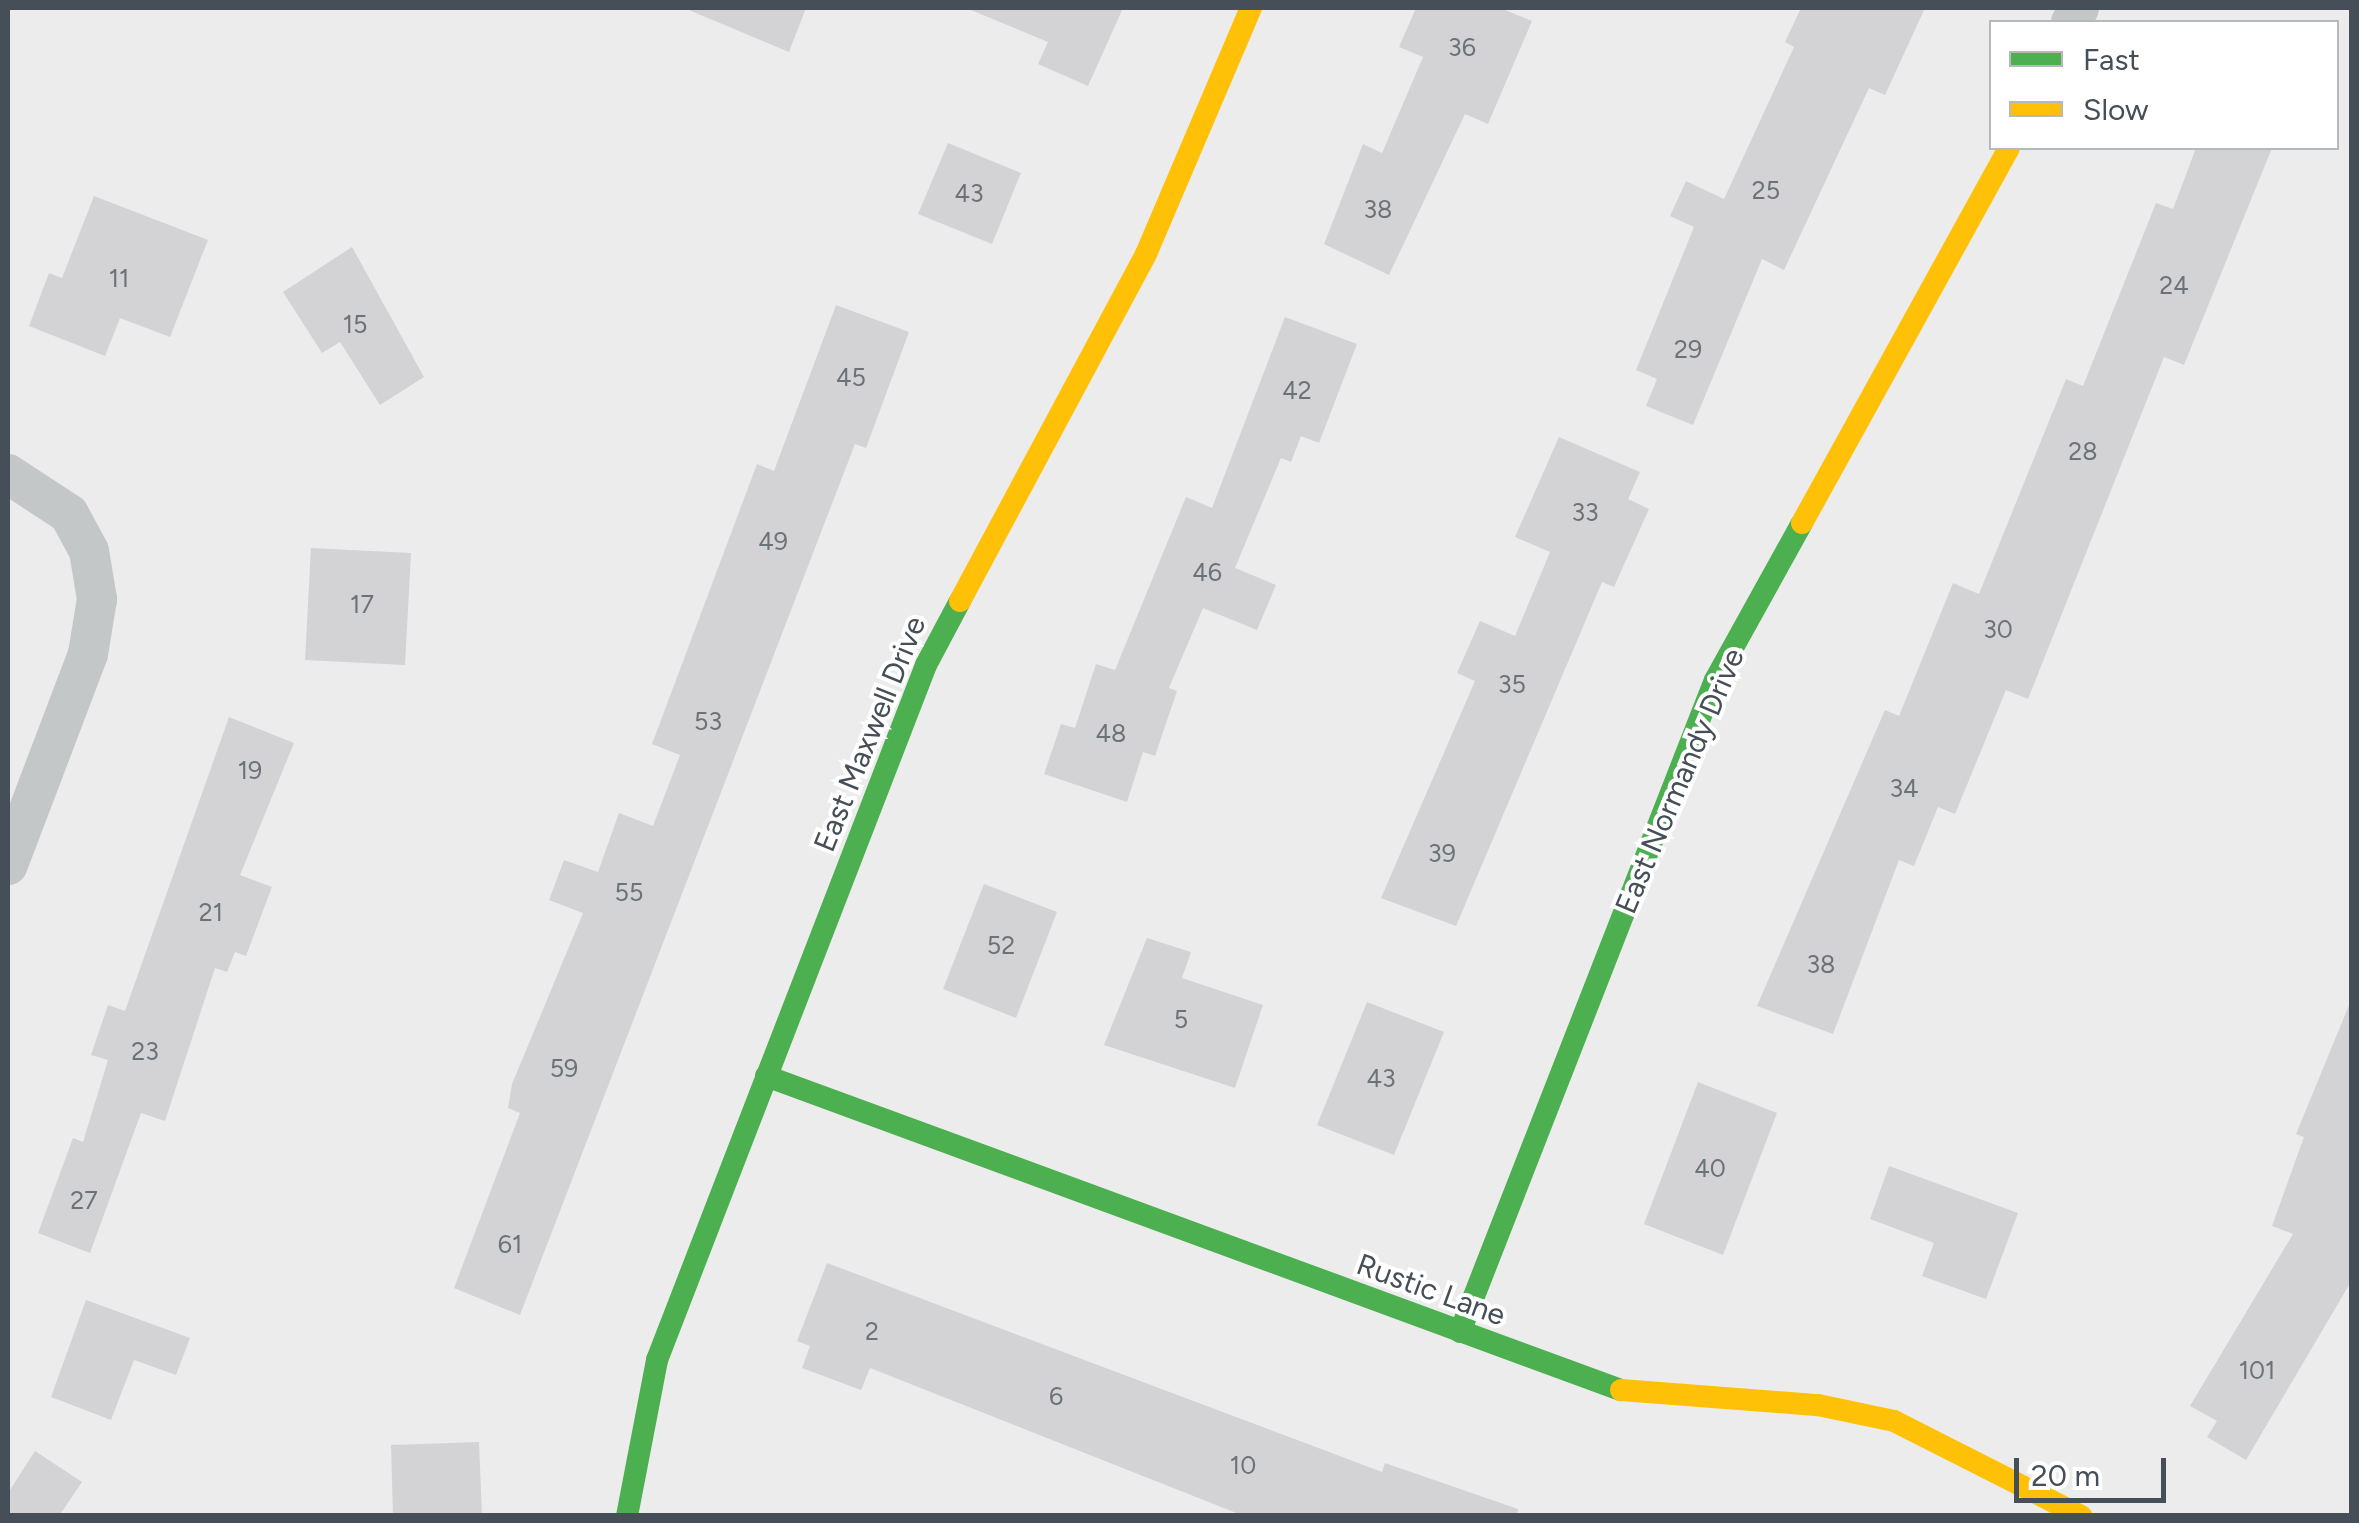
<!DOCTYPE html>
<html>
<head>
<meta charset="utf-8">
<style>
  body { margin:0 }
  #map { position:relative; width:2359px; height:1523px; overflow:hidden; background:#edecec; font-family:Figtree,sans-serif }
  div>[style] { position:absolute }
  .building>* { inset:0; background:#d3d3d5 }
  .street>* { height:40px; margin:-20px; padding:0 20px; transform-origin:20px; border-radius:20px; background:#c4c7c8 }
  .fast>* { height:22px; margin:-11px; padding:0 11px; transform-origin:11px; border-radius:11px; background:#4caf50 }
  .slow>* { height:22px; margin:-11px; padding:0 11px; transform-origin:11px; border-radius:11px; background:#ffc107 }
  span { translate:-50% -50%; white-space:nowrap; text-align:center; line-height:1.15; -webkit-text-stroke:8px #fff; paint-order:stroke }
  .number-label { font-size:25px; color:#6b7278 }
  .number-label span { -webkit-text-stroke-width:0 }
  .street-label { font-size:30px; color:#464f57 }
  .frame { position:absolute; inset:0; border:10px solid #464f57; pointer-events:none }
  .legend { position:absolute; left:1989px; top:20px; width:350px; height:130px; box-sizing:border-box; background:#fff; border:2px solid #b5b9bc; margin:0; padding:12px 18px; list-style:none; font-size:30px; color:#464f57 }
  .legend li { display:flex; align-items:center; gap:20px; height:50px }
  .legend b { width:50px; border:2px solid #b5b9bc }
  .scale { position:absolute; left:2014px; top:1458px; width:152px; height:45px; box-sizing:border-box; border:5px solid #464f57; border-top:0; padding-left:12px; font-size:30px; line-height:35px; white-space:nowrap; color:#464f57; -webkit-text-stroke:8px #fff; paint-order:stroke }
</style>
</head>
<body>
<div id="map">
  <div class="building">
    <i style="clip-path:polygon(684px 8px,806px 8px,789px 52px)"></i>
    <i style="clip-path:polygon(966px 8px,1123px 8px,1088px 86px,1038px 64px,1048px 42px)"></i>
    <i style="clip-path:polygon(1416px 8px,1500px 8px,1532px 21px,1488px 124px,1465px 114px,1389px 275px,1324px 244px,1363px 144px,1382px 153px,1423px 57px,1399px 47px)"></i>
    <i style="clip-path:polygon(1801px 8px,1925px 8px,1885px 95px,1869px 88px,1784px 270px,1762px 259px,1693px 425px,1646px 406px,1657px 379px,1636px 370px,1694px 227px,1670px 216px,1686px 181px,1724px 199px,1794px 47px,1785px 42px)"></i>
    <i style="clip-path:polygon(948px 143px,1021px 173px,992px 244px,918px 214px)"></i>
    <i style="clip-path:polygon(2196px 148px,2272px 148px,2184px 365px,2164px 357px,2028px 699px,2006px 690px,1955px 814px,1938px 807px,1914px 866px,1899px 860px,1833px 1034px,1757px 1006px,1885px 710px,1899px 716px,1953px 583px,1979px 594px,2066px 379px,2083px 386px,2156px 203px,2173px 209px)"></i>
    <i style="clip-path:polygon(94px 196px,208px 240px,170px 337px,120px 318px,105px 356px,29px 326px,49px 273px,62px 278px)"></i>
    <i style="clip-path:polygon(352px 247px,424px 377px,380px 405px,340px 342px,322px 353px,283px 292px)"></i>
    <i style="clip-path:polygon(836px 305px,909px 332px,866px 448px,855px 444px,520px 1315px,454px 1288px,520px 1113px,508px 1108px,512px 1084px,583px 913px,549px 900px,564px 860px,598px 872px,619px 813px,653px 826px,680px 755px,652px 744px,757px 464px,774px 471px)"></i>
    <i style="clip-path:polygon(1285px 317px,1357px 344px,1319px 443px,1301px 436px,1291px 462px,1281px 458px,1235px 568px,1276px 585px,1257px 630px,1203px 608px,1169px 688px,1177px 691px,1155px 756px,1143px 752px,1127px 802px,1044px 774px,1061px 724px,1075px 728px,1096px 664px,1115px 670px,1186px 497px,1212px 508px)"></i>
    <i style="clip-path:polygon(1559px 437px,1640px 472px,1628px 499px,1649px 509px,1614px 587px,1602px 582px,1456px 926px,1381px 898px,1475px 681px,1457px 673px,1480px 621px,1515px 636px,1550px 552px,1515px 537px)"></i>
    <i style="clip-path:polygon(311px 548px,411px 553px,405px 665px,305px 660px)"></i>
    <i style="clip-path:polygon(229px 717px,294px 743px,240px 875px,272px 887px,246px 956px,235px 952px,227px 972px,215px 968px,165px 1121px,141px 1113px,90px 1253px,38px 1233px,73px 1138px,83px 1142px,108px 1060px,91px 1055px,108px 1005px,125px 1011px)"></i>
    <i style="clip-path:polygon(984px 884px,1057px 912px,1016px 1018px,943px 989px)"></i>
    <i style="clip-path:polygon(1147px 938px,1191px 952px,1182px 978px,1263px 1005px,1235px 1088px,1104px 1045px)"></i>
    <i style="clip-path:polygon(2352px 998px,2352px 1280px,2246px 1460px,2207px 1437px,2217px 1421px,2190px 1406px,2293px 1234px,2272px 1226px,2304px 1137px,2296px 1134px)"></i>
    <i style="clip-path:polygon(1367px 1002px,1444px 1032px,1394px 1155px,1317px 1125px)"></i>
    <i style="clip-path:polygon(1698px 1082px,1777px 1113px,1723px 1255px,1644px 1224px)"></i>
    <i style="clip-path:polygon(1889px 1166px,2018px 1213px,1986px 1299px,1922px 1276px,1934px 1243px,1870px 1219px)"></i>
    <i style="clip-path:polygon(827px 1263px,1382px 1472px,1385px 1463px,1518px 1509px,1517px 1516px,1244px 1516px,870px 1368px,861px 1390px,802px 1368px,810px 1346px,797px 1341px)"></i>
    <i style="clip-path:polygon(86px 1300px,190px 1338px,176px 1375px,134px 1360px,111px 1420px,51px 1397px)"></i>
    <i style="clip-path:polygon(479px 1442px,482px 1516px,393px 1516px,391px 1445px)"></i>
    <i style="clip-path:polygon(35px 1451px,82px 1482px,59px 1516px,8px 1516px,8px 1493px)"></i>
  </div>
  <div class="street">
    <i style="left:2071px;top:22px;width:16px;rotate:-60deg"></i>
    <i style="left:8px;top:474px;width:73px;rotate:33.3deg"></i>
    <i style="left:69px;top:514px;width:42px;rotate:61.6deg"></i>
    <i style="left:89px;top:551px;width:49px;rotate:80.5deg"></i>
    <i style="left:97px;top:599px;width:56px;rotate:99.3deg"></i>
    <i style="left:88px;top:654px;width:226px;rotate:110.8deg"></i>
  </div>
  <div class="fast">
    <i style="left:766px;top:1076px;width:911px;rotate:20.17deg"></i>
    <i style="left:1460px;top:1332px;width:700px;rotate:-68.64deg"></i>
    <i style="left:1715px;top:680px;width:179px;rotate:-61deg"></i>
    <i style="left:627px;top:1516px;width:159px;rotate:-79.1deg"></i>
    <i style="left:657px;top:1360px;width:745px;rotate:-68.84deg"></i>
    <i style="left:926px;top:665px;width:72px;rotate:-62deg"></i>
  </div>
  <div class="slow">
    <i style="left:1802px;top:523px;width:428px;rotate:-61.1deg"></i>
    <i style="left:960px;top:601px;width:394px;rotate:-61.8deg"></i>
    <i style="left:1146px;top:254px;width:267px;rotate:-66.9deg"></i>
    <i style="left:1621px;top:1390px;width:198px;rotate:4.4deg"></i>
    <i style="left:1818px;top:1405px;width:78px;rotate:11.9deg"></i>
    <i style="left:1894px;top:1421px;width:210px;rotate:26.9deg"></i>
  </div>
  <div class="number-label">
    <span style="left:1462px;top:47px">36</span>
    <span style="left:1766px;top:190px">25</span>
    <span style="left:969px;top:193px">43</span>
    <span style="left:1378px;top:209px">38</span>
    <span style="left:119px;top:278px">11</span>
    <span style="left:2174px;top:285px">24</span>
    <span style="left:355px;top:324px">15</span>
    <span style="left:1688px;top:349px">29</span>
    <span style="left:851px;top:377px">45</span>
    <span style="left:1297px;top:390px">42</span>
    <span style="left:2083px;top:451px">28</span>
    <span style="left:1585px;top:512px">33</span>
    <span style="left:773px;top:541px">49</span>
    <span style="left:1207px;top:572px">46</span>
    <span style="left:362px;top:604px">17</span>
    <span style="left:1998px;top:629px">30</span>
    <span style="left:1512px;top:684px">35</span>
    <span style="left:708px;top:721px">53</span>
    <span style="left:1111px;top:733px">48</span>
    <span style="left:250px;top:770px">19</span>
    <span style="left:1904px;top:788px">34</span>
    <span style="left:1442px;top:853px">39</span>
    <span style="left:629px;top:892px">55</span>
    <span style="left:211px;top:912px">21</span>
    <span style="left:1001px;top:945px">52</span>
    <span style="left:1821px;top:964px">38</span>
    <span style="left:1181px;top:1019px">5</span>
    <span style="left:145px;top:1051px">23</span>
    <span style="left:564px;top:1068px">59</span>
    <span style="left:1381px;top:1078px">43</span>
    <span style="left:1710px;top:1168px">40</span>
    <span style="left:84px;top:1200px">27</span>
    <span style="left:510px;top:1244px">61</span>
    <span style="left:872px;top:1331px">2</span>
    <span style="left:2257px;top:1370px">101</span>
    <span style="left:1056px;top:1396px">6</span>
    <span style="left:1243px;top:1465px">10</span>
  </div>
  <div class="street-label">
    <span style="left:870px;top:734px;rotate:-68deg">East Maxwell Drive</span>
    <span style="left:1680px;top:781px;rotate:-67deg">East Normandy Drive</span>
    <span style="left:1431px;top:1290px;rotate:20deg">Rustic Lane</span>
  </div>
  <div class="frame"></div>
  <ul class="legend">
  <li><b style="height:12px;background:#4caf50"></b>Fast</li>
  <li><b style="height:12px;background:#ffc107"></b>Slow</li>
  </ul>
  <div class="scale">20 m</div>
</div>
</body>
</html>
